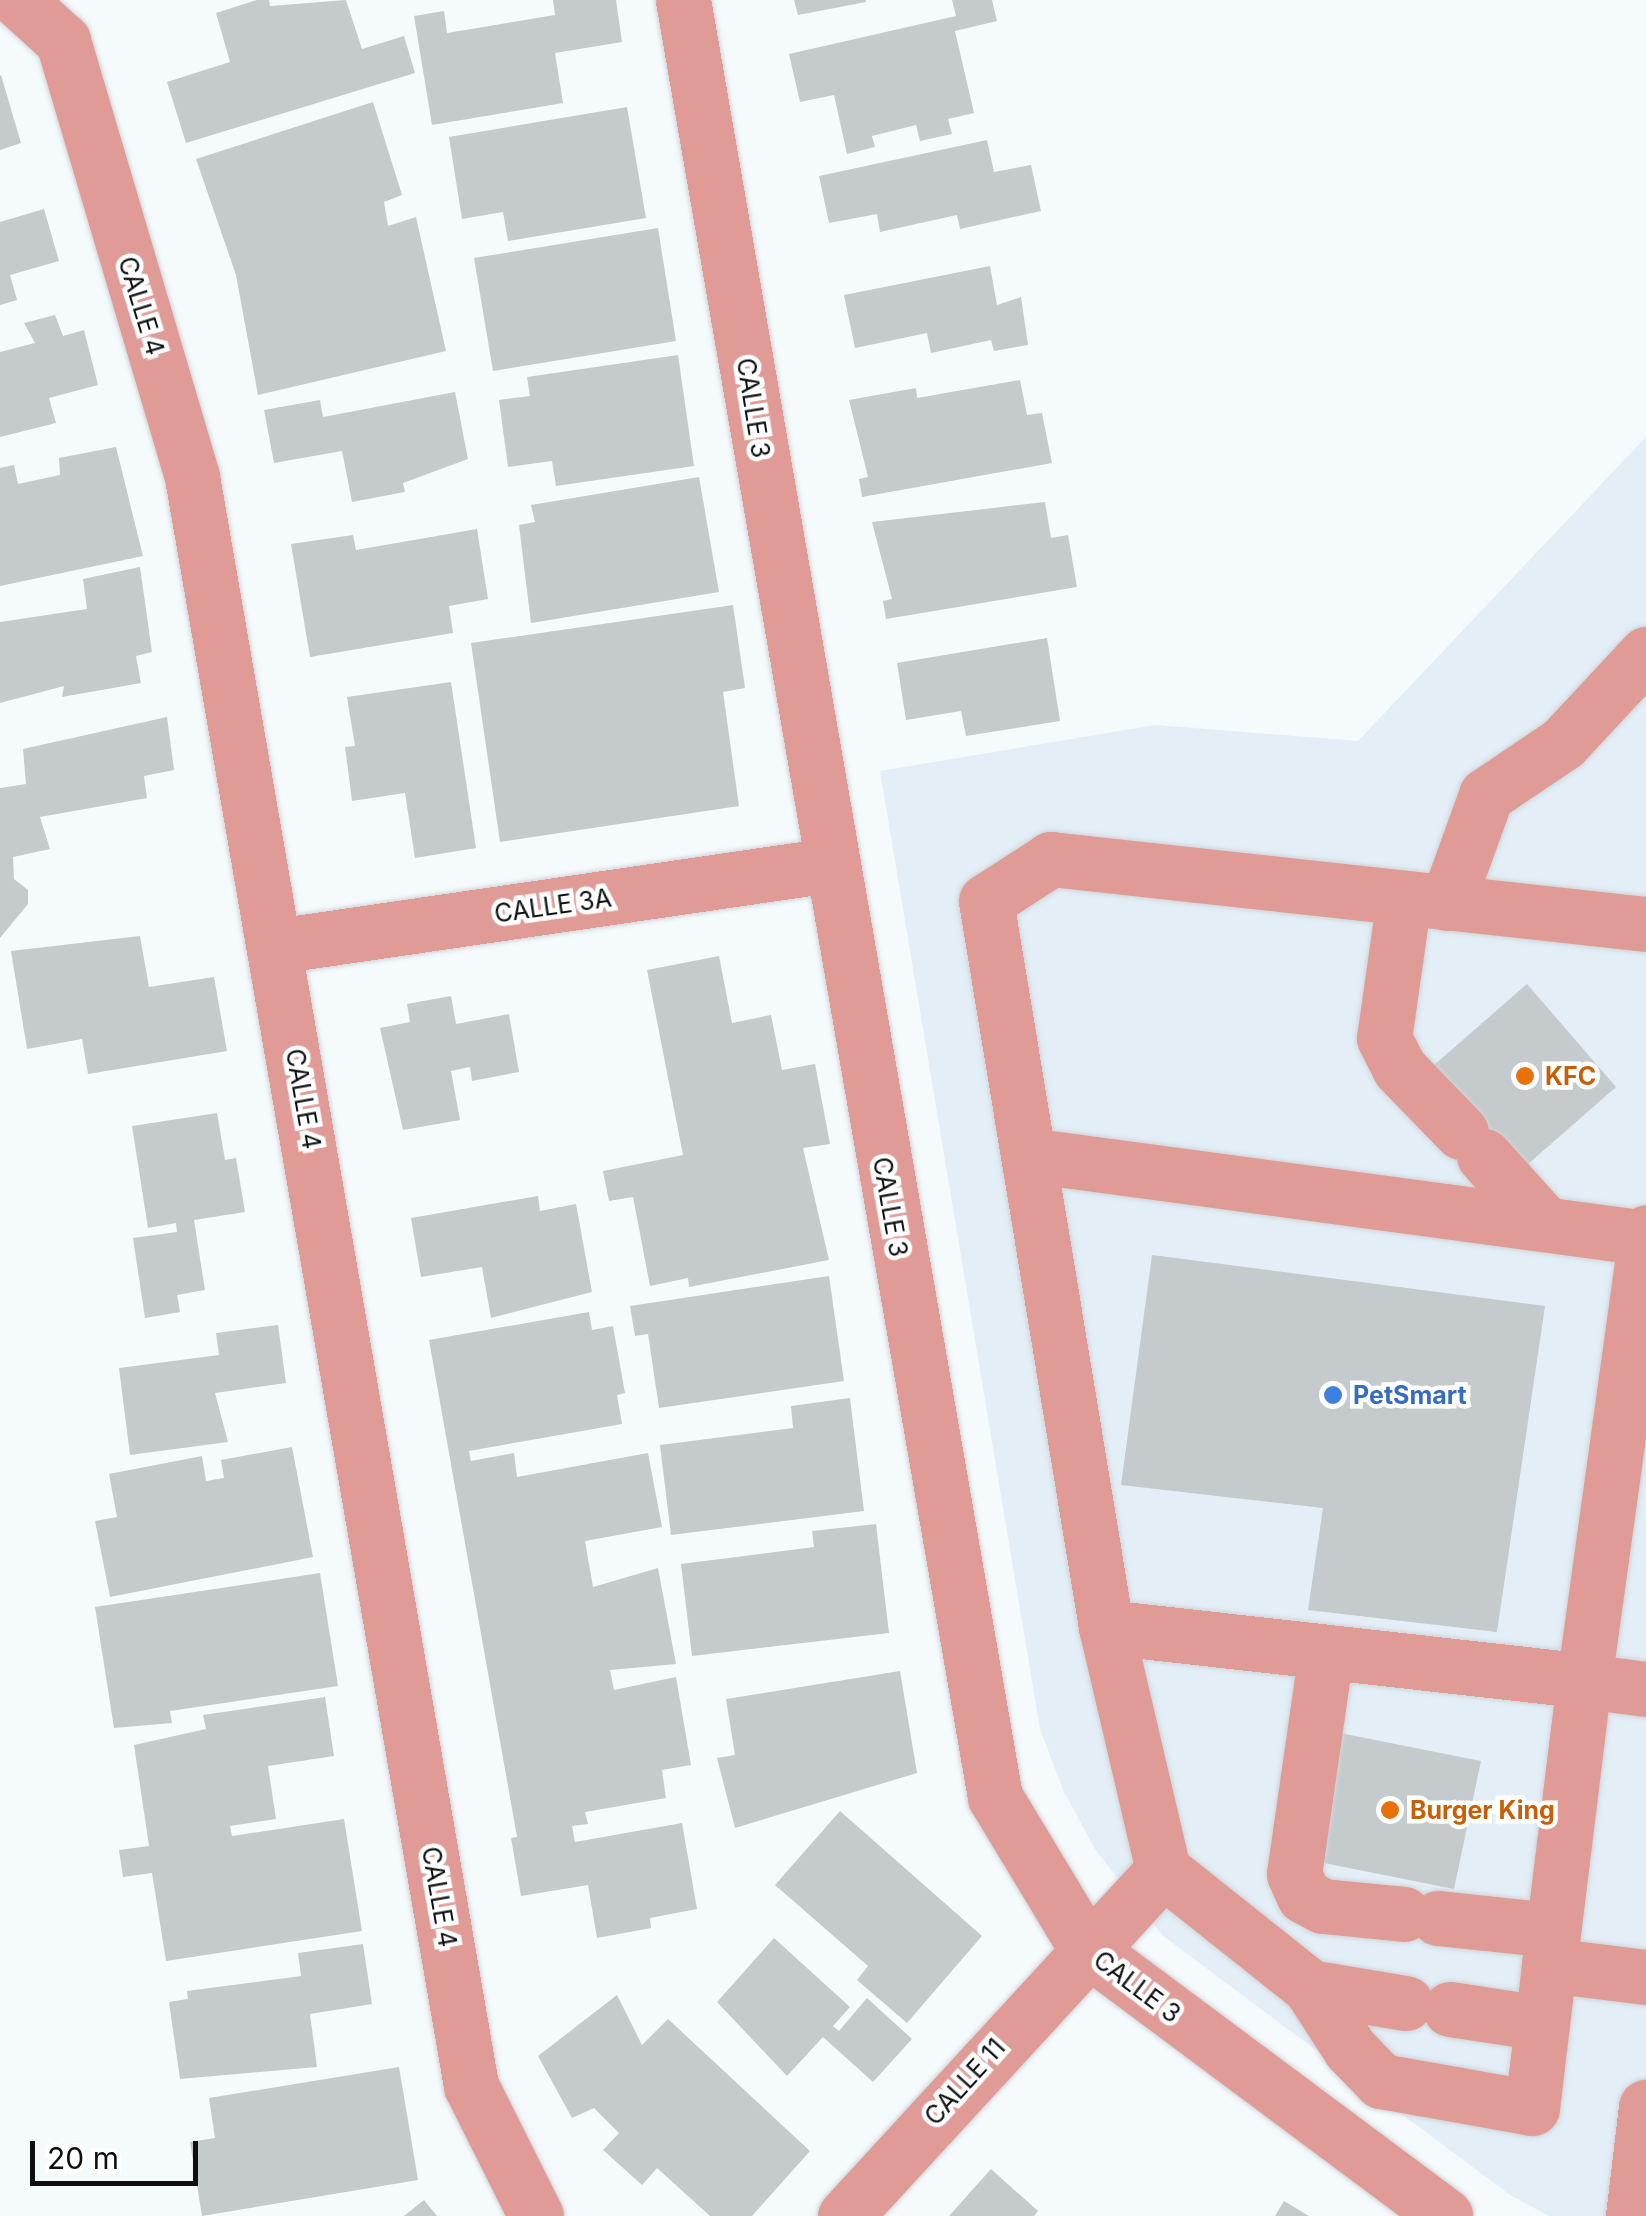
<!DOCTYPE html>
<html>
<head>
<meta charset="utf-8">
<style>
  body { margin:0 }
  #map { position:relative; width:1646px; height:2216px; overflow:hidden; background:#f5fafd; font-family:Inter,sans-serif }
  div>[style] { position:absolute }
  .built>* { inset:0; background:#e3eef7 }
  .building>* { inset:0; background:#c5cacd }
  .roads { filter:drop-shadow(0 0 2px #d0d4d7) drop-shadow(0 0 2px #d0d4d7) }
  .minor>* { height:55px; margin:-27.5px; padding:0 27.5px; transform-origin:27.5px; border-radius:27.5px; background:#e09b96 }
  .dots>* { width:28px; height:28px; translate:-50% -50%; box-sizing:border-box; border:5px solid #fff; border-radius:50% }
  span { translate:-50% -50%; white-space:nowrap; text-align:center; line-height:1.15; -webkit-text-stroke:9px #fff; paint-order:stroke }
  .street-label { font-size:25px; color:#0d0f10 }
  .food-label { font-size:25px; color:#c56008; font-weight:700 }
  .left { translate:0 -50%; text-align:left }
  .shop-label { font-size:25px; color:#366cbe; font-weight:700 }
  .scale { position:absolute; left:30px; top:2141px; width:168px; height:45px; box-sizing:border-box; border:5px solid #0d0f10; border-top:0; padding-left:12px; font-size:30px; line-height:35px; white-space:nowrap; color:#0d0f10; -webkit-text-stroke:8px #fff; paint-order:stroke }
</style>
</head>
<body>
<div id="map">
  <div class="built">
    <i style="clip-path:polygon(1646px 437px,1646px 2216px,1549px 2216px,1510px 2195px,1162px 1935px,1095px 1849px,1064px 1792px,1040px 1729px,880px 771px,1155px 725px,1358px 741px)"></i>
  </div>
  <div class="building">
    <i style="clip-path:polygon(257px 0,269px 0,270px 6px,346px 0,362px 49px,404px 36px,415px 73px,186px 143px,167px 82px,230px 62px,216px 13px)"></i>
    <i style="clip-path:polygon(553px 0,616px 0,622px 42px,555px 53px,563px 103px,432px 125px,414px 16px,444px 11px,447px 33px,555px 15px)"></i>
    <i style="clip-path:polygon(794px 0,866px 0,866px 2px,798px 15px)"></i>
    <i style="clip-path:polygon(952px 0,992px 0,997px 21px,955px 31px,974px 113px,948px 119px,952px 134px,920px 141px,916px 125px,872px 136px,875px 147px,847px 154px,834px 95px,800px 102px,789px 54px,956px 16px)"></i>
    <i style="clip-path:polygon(1px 75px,21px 143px,0 150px,0 76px)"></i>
    <i style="clip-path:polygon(373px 102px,402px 195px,384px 202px,388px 226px,416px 217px,446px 351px,258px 395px,236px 275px,196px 159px)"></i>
    <i style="clip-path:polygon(627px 107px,646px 218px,508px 241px,503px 212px,462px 219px,449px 137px)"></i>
    <i style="clip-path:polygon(987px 140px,994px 172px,1031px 165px,1041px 211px,960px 229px,957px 215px,880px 232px,877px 214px,829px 223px,819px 176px)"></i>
    <i style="clip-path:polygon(44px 209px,59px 261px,10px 275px,17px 300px,0 305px,0 222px)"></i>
    <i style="clip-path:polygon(658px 228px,676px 341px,493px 371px,474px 258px)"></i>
    <i style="clip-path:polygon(990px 266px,997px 305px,1021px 297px,1028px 345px,994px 351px,991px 340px,931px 353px,927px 333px,855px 348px,844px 295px)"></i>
    <i style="clip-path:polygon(55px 315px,63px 336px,84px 330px,98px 385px,49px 398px,56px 423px,0 437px,0 352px,35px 343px,24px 323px)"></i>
    <i style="clip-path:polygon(678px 355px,694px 466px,556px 486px,552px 461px,508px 467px,499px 400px,530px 396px,527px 377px)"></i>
    <i style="clip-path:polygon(1020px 380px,1027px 415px,1042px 413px,1052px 463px,862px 497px,859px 479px,868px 477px,849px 400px,916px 388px,917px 398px)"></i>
    <i style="clip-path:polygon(455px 392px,468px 459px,403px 483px,405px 492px,352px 502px,342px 451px,274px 463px,264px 410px,320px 400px,323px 417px)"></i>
    <i style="clip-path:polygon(116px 447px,143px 556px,0 586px,0 468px,14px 465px,18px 484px,60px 475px,59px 458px)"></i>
    <i style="clip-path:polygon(699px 477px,719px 592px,531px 623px,519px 525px,535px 522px,531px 505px)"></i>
    <i style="clip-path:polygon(1045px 502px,1051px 538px,1068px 535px,1077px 587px,886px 619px,883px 601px,892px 599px,872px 522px)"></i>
    <i style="clip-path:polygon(477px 529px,488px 599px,449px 606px,453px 633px,310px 657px,291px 544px,353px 535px,356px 550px)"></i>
    <i style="clip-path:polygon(140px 567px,152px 652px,136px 656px,141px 683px,62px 697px,64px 686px,0 703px,0 622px,87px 609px,83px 579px)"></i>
    <i style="clip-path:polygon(733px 605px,745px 688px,723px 692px,739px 806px,500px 842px,471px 643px)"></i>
    <i style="clip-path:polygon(1047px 638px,1060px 721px,966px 736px,961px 711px,906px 720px,897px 663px)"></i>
    <i style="clip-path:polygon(451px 682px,476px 848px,415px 858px,405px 793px,352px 801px,345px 747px,355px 746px,347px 697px)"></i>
    <i style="clip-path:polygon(167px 717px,174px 770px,144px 776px,147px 798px,40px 817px,50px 849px,13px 857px,14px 879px,28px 890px,28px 904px,0 938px,0 788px,26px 784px,23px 749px)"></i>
    <i style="clip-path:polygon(140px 936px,149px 987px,214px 977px,227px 1051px,88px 1074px,82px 1039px,27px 1049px,11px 951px)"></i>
    <i style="clip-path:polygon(719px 956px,732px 1023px,771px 1015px,782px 1070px,815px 1064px,830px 1144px,803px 1148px,829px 1260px,689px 1287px,688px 1278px,650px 1286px,633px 1197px,609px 1201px,603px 1171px,683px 1155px,647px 970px)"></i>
    <i style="clip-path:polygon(1527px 984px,1616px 1087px,1521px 1170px,1433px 1066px)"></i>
    <i style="clip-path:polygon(451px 996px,456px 1024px,509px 1014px,519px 1072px,472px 1081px,470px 1067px,451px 1071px,460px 1120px,403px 1130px,380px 1028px,410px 1022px,407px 1004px)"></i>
    <i style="clip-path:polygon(217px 1113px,225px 1160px,236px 1158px,245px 1212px,194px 1220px,205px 1290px,177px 1295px,180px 1312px,145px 1318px,133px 1238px,177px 1232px,176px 1223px,148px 1228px,132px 1126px)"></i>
    <i style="clip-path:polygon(538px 1196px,540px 1211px,576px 1204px,592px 1292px,491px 1318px,482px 1267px,421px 1277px,411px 1218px)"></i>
    <i style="clip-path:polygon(1152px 1255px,1545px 1306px,1497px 1632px,1308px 1610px,1323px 1508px,1121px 1485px)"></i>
    <i style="clip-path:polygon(829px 1276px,844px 1381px,659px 1408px,648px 1334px,635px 1336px,630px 1306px)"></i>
    <i style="clip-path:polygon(589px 1312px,592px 1330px,613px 1326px,625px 1393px,617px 1395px,622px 1424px,469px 1451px,471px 1461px,514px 1453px,517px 1477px,648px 1453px,662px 1527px,585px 1541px,593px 1587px,658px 1568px,676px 1664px,610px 1670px,614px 1690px,676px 1677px,691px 1765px,662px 1770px,666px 1798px,585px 1812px,588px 1824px,572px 1826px,575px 1842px,682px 1823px,697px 1909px,650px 1918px,651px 1928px,597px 1938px,588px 1885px,521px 1896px,511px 1838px,517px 1837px,429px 1340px)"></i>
    <i style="clip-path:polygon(278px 1325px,286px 1383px,215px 1393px,228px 1442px,130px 1455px,119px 1368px,219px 1355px,216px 1333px)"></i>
    <i style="clip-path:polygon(850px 1398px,864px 1511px,671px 1535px,660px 1445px,793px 1428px,791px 1406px)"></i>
    <i style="clip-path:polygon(292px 1447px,313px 1557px,110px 1597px,95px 1521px,117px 1517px,109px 1474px,202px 1456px,206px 1481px,224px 1478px,221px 1460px)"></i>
    <i style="clip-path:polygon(876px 1524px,889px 1633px,692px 1656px,681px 1564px,814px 1547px,812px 1531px)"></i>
    <i style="clip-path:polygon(320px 1573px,338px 1686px,170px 1711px,172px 1723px,114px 1728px,95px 1607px)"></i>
    <i style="clip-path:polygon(900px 1671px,917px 1773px,735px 1828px,717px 1758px,735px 1755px,726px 1699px)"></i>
    <i style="clip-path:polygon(325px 1697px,334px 1756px,268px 1766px,276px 1819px,230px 1826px,232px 1836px,344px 1819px,362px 1931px,166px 1961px,152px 1873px,123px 1877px,119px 1850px,149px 1846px,134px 1745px,206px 1729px,203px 1715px)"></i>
    <i style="clip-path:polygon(1325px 1730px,1481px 1761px,1454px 1889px,1299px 1858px)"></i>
    <i style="clip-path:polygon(840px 1811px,982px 1936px,907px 2023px,857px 1980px,868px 1966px,775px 1885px)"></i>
    <i style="clip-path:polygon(774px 1938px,850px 2007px,833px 2026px,839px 2031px,867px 1998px,912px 2039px,873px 2082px,823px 2037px,787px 2076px,717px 2002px)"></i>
    <i style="clip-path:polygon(363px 1944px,372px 2004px,310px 2014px,317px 2067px,180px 2079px,169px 2002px,188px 1999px,187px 1991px,301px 1976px,298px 1953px)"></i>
    <i style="clip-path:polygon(617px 1995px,642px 2045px,668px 2019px,810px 2151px,752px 2216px,710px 2216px,657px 2168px,642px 2185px,603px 2150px,619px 2133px,594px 2108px,572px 2118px,538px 2056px)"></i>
    <i style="clip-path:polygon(399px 2067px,418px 2180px,202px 2216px,190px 2142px,215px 2138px,209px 2098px)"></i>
    <i style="clip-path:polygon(991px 2169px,1038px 2211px,1034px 2216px,949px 2216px)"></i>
    <i style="clip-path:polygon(424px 2200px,437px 2216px,404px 2216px)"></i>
    <i style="clip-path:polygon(1284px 2201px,1309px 2216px,1275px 2216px)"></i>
  </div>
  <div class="roads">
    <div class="minor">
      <i style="left:18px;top:0;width:61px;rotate:42.3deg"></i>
      <i style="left:63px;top:41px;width:455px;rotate:73.5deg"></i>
      <i style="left:192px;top:477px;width:1633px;rotate:80.16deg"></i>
      <i style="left:471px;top:2086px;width:145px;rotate:63.4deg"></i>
      <i style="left:683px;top:0;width:1824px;rotate:80.15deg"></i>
      <i style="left:995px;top:1797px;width:176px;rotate:58.9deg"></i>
      <i style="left:1086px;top:1948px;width:448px;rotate:36.7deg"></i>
      <i style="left:1404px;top:898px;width:141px;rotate:98.1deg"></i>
      <i style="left:1384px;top:1038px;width:34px;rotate:63deg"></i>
      <i style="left:1399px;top:1068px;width:89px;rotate:45.9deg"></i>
      <i style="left:1447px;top:903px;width:115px;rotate:-70.1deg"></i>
      <i style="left:1486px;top:795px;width:93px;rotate:-34deg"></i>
      <i style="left:1563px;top:743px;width:122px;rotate:-47deg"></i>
      <i style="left:1646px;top:924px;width:599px;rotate:-173.77deg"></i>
      <i style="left:1051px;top:859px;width:77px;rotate:147.1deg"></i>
      <i style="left:986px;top:901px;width:736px;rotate:80.61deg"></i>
      <i style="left:1106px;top:1627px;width:481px;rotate:6.4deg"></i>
      <i style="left:1584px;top:1681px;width:453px;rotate:-82.1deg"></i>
      <i style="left:276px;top:946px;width:560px;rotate:-8.32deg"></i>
      <i style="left:1028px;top:1155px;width:624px;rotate:7.65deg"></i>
      <i style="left:1484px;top:1156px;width:91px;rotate:48.1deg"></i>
      <i style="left:1326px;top:1652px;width:224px;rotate:98.2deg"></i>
      <i style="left:1294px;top:1874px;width:24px;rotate:66deg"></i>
      <i style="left:1304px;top:1896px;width:21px;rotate:28deg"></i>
      <i style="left:1323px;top:1906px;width:81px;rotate:5.6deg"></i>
      <i style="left:1646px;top:1689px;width:63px;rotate:-172.6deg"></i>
      <i style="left:1584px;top:1681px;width:286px;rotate:97deg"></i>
      <i style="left:1549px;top:1965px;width:98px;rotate:7.1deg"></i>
      <i style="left:1163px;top:1870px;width:188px;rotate:38.5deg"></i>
      <i style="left:1310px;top:1987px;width:74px;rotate:57.2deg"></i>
      <i style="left:1350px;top:2049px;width:45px;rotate:45.9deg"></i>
      <i style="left:1381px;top:2081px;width:153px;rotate:10.1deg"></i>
      <i style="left:1532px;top:2108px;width:144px;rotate:-83.2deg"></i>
      <i style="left:1438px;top:1918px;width:116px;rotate:6deg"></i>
      <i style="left:1310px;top:1987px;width:97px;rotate:9.5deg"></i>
      <i style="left:1450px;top:2009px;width:92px;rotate:8.7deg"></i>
      <i style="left:845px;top:2216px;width:470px;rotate:-47.4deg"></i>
      <i style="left:1163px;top:1870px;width:250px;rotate:-103.2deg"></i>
      <i style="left:1633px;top:2216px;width:110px;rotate:-83.2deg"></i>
    </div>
  </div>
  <div class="dots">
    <i style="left:1525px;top:1076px;background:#e8710a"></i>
    <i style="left:1333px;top:1395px;background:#3f7fe0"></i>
    <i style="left:1390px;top:1810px;background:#e8710a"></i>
  </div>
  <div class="street-label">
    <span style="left:141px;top:306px;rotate:73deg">CALLE 4</span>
    <span style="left:753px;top:408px;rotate:81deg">CALLE 3</span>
    <span style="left:553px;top:906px;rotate:-8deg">CALLE 3A</span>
    <span style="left:303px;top:1099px;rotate:80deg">CALLE 4</span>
    <span style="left:890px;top:1207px;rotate:80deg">CALLE 3</span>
    <span style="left:439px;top:1897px;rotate:80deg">CALLE 4</span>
    <span style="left:1137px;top:1987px;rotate:37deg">CALLE 3</span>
    <span style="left:965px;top:2082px;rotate:-48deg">CALLE 11</span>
  </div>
  <div class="food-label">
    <span class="left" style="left:1545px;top:1076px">KFC</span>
    <span class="left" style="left:1410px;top:1810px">Burger King</span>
  </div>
  <div class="shop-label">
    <span class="left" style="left:1353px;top:1395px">PetSmart</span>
  </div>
  <div class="scale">20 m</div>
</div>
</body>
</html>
